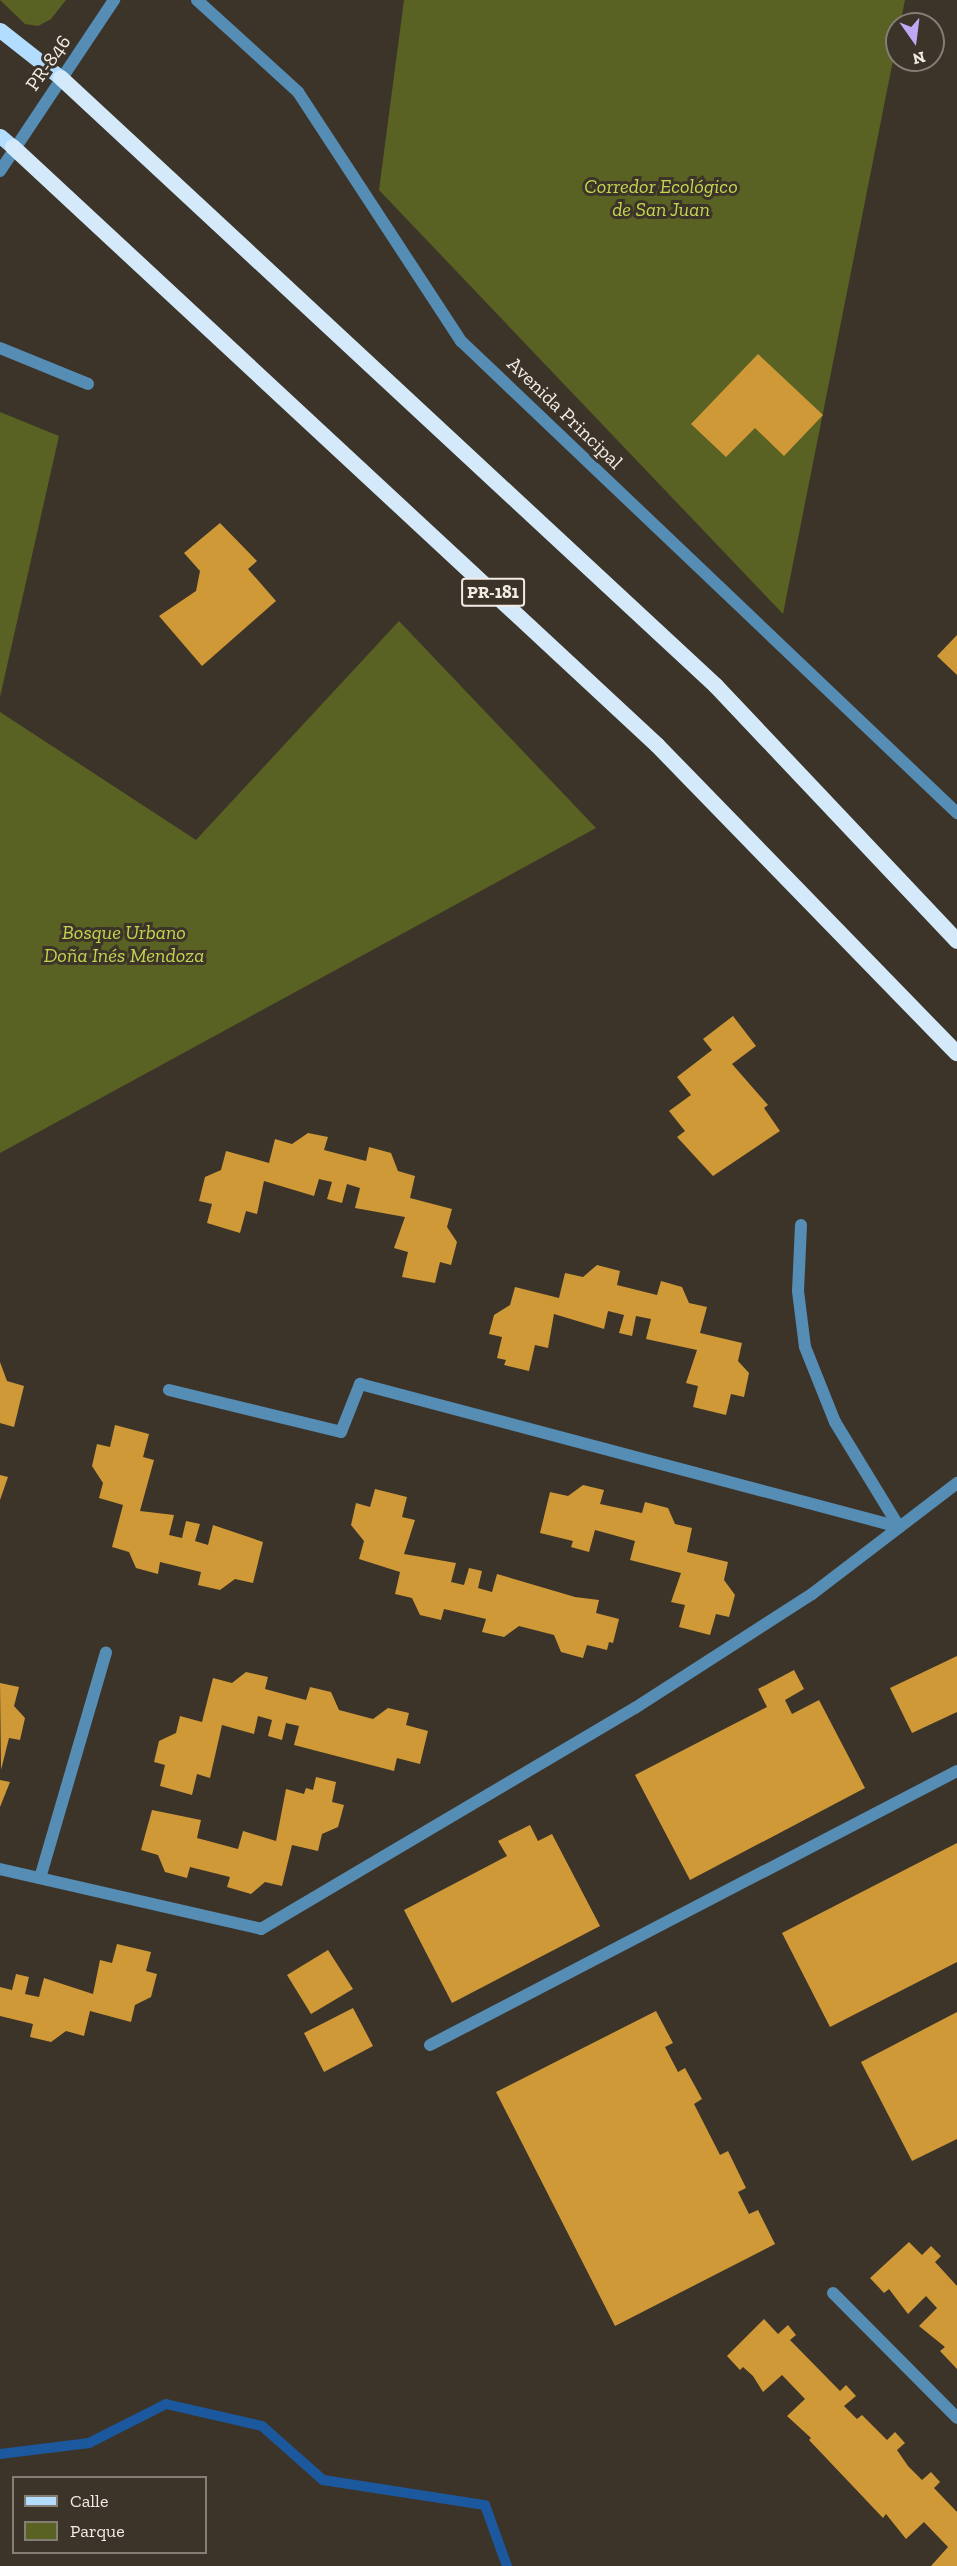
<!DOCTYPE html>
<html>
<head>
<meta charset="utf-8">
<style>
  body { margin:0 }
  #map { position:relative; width:957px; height:2566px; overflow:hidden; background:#3c3429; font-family:"Zilla Slab",serif }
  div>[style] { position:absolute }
  .green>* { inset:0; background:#596223 }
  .stream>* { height:10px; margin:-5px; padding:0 5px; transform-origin:5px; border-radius:5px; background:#1c589e }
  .building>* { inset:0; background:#d09937 }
  .minor>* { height:12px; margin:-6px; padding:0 6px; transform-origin:6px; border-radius:6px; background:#568db5 }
  .tertiary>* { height:12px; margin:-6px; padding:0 6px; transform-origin:6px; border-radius:6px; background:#568db5 }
  .primary>* { height:15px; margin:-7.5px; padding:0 7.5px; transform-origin:7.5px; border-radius:7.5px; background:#b2ddfe }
  .trunk>* { height:16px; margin:-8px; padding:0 8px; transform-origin:8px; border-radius:8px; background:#d4eafa }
  span { translate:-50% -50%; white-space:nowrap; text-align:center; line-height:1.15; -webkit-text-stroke:6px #3c3429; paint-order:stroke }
  .shield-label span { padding:2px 4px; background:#3c3429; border:2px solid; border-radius:4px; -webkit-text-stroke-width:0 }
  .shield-label { font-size:18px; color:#f1ece5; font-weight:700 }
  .street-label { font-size:20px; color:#f1ece5 }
  .park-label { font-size:20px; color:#c4d64f; font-style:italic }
  .legend { position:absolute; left:12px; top:2476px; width:195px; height:78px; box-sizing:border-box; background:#3c3429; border:2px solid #847e74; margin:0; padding:8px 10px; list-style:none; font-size:18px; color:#f1ece5 }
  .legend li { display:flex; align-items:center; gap:12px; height:30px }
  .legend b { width:30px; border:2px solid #847e74 }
  .north { position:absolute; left:885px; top:12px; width:60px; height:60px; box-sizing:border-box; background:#3c3429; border:2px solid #847e74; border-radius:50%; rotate:166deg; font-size:16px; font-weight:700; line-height:24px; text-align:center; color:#f1ece5 }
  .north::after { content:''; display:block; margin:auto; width:21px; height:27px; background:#bda9f5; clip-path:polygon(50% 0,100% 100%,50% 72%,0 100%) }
</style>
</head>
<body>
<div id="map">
  <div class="green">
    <i style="clip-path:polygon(0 0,66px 0,51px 19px,38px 26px,25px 24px)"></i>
    <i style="clip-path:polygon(404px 0,905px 0,783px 614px,379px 190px)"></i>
    <i style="clip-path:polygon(0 412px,59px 436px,0 697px)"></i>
    <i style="clip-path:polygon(399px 621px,596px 828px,0 1153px,0 712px,196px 840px)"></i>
  </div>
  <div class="stream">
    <i style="left:0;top:2454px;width:90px;rotate:-7deg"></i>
    <i style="left:89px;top:2443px;width:86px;rotate:-26.9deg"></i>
    <i style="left:166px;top:2404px;width:98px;rotate:12.9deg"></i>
    <i style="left:262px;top:2426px;width:81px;rotate:41.5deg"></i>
    <i style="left:323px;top:2480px;width:164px;rotate:8.8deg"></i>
    <i style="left:485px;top:2505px;width:65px;rotate:70.2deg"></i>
  </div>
  <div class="building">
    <i style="clip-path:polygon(758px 354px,823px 415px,784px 456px,755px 428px,726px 457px,691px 424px)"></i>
    <i style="clip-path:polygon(220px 523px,257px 561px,248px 569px,276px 601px,202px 666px,159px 616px,196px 591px,200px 571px,184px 553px)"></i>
    <i style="clip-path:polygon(957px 635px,957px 675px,937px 656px)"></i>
    <i style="clip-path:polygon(733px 1016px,756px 1046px,732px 1064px,768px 1105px,764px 1108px,780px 1131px,713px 1176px,677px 1137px,685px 1131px,669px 1111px,691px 1095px,677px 1077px,712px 1050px,703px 1039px)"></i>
    <i style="clip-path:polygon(308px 1133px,328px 1137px,324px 1150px,366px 1161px,369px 1147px,391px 1153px,398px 1171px,415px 1176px,410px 1198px,452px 1209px,447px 1227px,457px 1242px,451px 1265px,440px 1262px,435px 1283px,402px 1277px,408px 1252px,394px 1248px,405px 1217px,355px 1208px,360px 1188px,347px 1184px,342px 1203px,327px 1199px,332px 1182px,319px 1179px,314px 1196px,264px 1181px,257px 1214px,246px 1211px,240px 1233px,207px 1223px,212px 1204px,199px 1201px,205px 1177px,221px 1170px,226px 1151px,269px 1163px,275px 1139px,292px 1144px)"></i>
    <i style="clip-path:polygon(597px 1265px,620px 1271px,617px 1285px,657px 1295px,661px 1281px,682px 1287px,689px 1303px,707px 1307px,700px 1333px,742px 1343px,738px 1361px,749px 1373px,744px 1397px,731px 1394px,726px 1415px,693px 1407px,698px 1386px,686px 1383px,697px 1350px,646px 1339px,651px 1319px,636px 1316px,632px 1336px,619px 1333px,624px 1315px,608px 1311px,604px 1329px,554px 1314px,548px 1348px,535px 1345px,529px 1371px,504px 1365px,506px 1360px,497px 1358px,502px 1337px,489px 1334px,494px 1315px,510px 1305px,515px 1287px,559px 1298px,565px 1273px,583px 1277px)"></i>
    <i style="clip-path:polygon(0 1362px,7px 1381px,24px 1386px,14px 1427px,0 1423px)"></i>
    <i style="clip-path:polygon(115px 1425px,149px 1434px,143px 1457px,154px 1460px,140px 1511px,174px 1515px,169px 1535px,182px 1538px,186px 1521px,200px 1524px,195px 1541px,208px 1545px,213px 1525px,263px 1542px,253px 1583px,235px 1579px,220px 1590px,198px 1585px,201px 1572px,160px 1562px,158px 1574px,136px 1568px,129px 1552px,112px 1547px,123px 1505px,99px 1498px,103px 1483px,92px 1466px,97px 1444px,110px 1447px)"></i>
    <i style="clip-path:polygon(0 1475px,8px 1477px,0 1500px)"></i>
    <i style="clip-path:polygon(583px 1485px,604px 1490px,600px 1504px,642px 1513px,645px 1502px,668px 1508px,675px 1524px,692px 1528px,687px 1552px,728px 1562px,724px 1580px,735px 1595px,729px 1617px,716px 1614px,710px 1635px,679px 1627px,685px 1605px,671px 1602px,681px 1573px,630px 1560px,635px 1541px,595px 1530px,589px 1552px,571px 1547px,573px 1541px,540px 1533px,550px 1492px,568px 1496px)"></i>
    <i style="clip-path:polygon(375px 1489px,407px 1497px,402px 1517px,415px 1520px,404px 1554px,456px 1563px,451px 1582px,464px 1585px,469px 1568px,482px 1571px,478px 1588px,492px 1592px,497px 1574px,575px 1597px,599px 1600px,596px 1613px,619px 1619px,613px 1643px,609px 1642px,607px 1650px,587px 1645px,583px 1658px,561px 1652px,554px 1635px,519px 1626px,504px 1637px,482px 1632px,486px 1619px,444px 1609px,441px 1620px,420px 1615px,412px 1598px,395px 1594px,400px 1572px,359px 1559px,364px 1541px,351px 1525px,356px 1503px,370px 1507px)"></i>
    <i style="clip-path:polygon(957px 1656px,957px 1712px,912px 1733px,890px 1688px)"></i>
    <i style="clip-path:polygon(794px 1670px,804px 1689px,785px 1700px,792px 1714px,819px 1700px,865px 1788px,690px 1880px,635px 1775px,767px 1707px,758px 1689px)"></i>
    <i style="clip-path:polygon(246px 1672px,268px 1677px,265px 1689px,306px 1700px,310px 1687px,331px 1692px,339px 1710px,373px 1719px,388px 1708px,409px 1713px,406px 1725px,428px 1731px,420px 1764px,397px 1758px,394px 1771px,294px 1745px,299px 1726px,286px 1723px,282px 1740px,268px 1736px,272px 1720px,258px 1716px,254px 1734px,222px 1725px,210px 1778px,197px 1774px,192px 1795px,160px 1786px,165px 1765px,154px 1762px,159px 1741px,176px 1733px,180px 1716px,202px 1722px,213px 1678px,232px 1683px)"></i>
    <i style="clip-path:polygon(0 1683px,19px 1687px,14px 1706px,25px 1718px,20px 1740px,9px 1738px,1px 1770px)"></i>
    <i style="clip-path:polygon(316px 1777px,336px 1782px,332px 1802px,344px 1805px,338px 1827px,322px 1834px,318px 1851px,292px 1845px,282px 1886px,265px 1882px,251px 1894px,227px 1887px,230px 1877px,190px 1867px,187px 1878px,165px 1872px,158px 1855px,141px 1850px,152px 1810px,201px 1820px,197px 1838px,238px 1849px,243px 1831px,276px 1841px,286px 1789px,304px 1794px,306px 1788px,313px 1790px)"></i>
    <i style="clip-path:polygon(0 1780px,10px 1782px,0 1807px)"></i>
    <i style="clip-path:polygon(530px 1825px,538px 1841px,552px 1834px,600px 1926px,452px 2003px,404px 1910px,507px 1856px,498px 1841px)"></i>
    <i style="clip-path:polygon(957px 1843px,957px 1962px,830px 2027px,782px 1933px)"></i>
    <i style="clip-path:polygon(117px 1944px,151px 1952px,146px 1971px,157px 1974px,151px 1997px,135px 2005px,131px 2022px,90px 2011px,84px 2036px,66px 2031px,51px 2042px,30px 2037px,33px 2024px,0 2016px,0 1987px,12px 1990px,16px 1974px,29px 1977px,25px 1994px,39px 1997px,44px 1978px,93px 1994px,100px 1960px,112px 1963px)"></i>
    <i style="clip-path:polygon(328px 1950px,353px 1989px,311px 2014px,287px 1975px)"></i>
    <i style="clip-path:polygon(353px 2008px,373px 2046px,324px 2072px,304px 2033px)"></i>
    <i style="clip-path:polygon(656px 2011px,673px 2043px,665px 2047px,678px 2072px,685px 2068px,702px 2099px,694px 2104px,720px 2155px,728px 2151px,746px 2188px,738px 2192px,749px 2214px,758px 2210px,775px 2244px,615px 2326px,496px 2092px)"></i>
    <i style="clip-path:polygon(957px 2012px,957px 2139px,912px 2161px,861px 2062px)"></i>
    <i style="clip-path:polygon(909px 2242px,922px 2255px,931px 2246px,941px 2256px,935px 2262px,957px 2286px,957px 2369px,940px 2351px,945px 2347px,919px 2326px,937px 2308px,926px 2296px,908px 2314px,889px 2289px,884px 2293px,870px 2278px)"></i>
    <i style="clip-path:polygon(764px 2319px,778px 2334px,788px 2325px,796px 2335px,790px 2340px,840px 2391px,846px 2385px,856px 2396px,844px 2406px,857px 2419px,862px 2415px,887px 2440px,895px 2432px,905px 2443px,897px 2450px,908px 2466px,922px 2480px,931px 2472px,940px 2482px,934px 2488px,957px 2512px,957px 2566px,931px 2566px,948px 2547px,924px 2522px,906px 2539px,886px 2514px,883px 2518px,809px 2440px,811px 2438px,787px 2416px,805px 2399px,782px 2375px,763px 2392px,753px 2376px,743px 2367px,740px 2370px,727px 2356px)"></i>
  </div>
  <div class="minor">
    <i style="left:197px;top:0;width:137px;rotate:42.3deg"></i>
    <i style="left:298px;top:92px;width:298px;rotate:56.8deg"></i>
    <i style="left:461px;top:341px;width:685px;rotate:43.58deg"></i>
    <i style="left:0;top:348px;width:95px;rotate:22.2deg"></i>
    <i style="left:801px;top:1225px;width:66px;rotate:92.6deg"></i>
    <i style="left:798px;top:1291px;width:56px;rotate:82.9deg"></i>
    <i style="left:805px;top:1347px;width:81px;rotate:68.2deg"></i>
    <i style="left:835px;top:1422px;width:123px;rotate:58.6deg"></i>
    <i style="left:169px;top:1390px;width:177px;rotate:13.7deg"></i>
    <i style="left:341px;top:1432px;width:52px;rotate:-68.4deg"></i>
    <i style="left:360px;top:1384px;width:558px;rotate:14.86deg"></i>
    <i style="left:0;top:1869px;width:268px;rotate:12.9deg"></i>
    <i style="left:261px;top:1929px;width:434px;rotate:-30.6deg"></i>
    <i style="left:635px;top:1708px;width:211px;rotate:-32.8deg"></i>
    <i style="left:812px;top:1594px;width:183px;rotate:-37.4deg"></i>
    <i style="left:40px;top:1878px;width:235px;rotate:-73.7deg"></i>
    <i style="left:430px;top:2045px;width:594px;rotate:-27.47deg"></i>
    <i style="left:833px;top:2293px;width:176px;rotate:45.2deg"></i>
  </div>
  <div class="tertiary">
    <i style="left:0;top:171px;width:206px;rotate:-56.3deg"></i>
  </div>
  <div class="primary">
    <i style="left:0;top:30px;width:78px;rotate:38.2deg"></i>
    <i style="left:0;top:136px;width:17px;rotate:40deg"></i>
  </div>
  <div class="trunk">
    <i style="left:61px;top:78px;width:894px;rotate:42.87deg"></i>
    <i style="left:716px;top:686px;width:351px;rotate:46.6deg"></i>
    <i style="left:13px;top:147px;width:879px;rotate:42.88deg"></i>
    <i style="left:657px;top:745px;width:430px;rotate:45.8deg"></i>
  </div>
  <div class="shield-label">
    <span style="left:493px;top:592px">PR-181</span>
  </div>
  <div class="street-label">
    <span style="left:48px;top:63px;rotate:-55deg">PR-846</span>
    <span style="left:565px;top:413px;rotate:44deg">Avenida Principal</span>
  </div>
  <div class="park-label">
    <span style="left:661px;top:198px">Corredor Ecológico<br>de San Juan</span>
    <span style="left:124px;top:944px">Bosque Urbano<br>Doña Inés Mendoza</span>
  </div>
  <ul class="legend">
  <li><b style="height:8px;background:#b2ddfe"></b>Calle</li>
  <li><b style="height:16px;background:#596223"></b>Parque</li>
  </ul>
  <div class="north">N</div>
</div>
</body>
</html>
